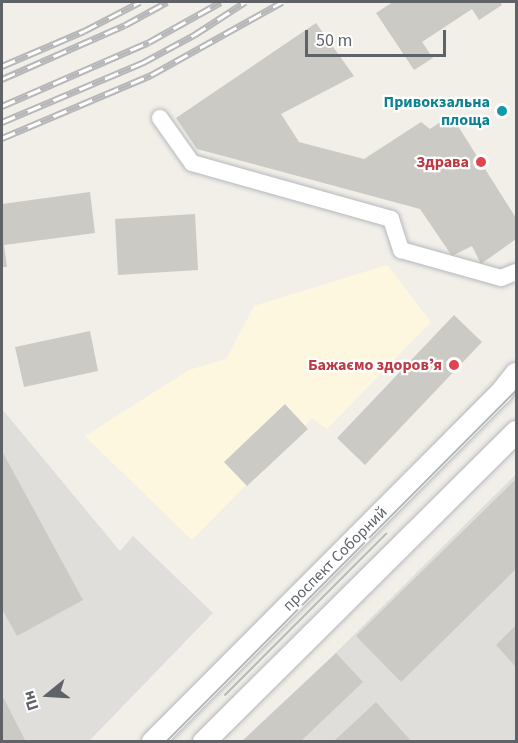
<!DOCTYPE html>
<html>
<head>
<meta charset="utf-8">
<style>
  body { margin:0 }
  #map { position:relative; width:518px; height:743px; overflow:hidden; background:#f1efe8; font-family:"Source Sans 3",sans-serif }
  div>[style] { position:absolute }
  .commercial>* { inset:0; background:#fef7e0 }
  .industrial>* { inset:0; background:#e0deda }
  .building>* { inset:0; background:#cccac5 }
  .roads { filter:drop-shadow(0 0 2px #b5b8bc) drop-shadow(0 0 2px #b5b8bc) }
  .street>* { height:16px; margin:-8px; padding:0 8px; transform-origin:8px; border-radius:8px; background:#fff }
  .secondary>* { height:22px; margin:-11px; padding:0 11px; transform-origin:11px; border-radius:11px; background:#fff }
  .tram>* { height:1.5px; margin:-0.75px; padding:0 0.75px; transform-origin:0.75px; border-radius:0.75px; background:#b6b7b8 }
  .rail>* { height:7px; margin-top:-3.5px; transform-origin:0; background:repeating-linear-gradient(90deg,#fff 0 14px,#b6b7b8 0 28px); box-sizing:border-box; border-block:2px solid #b6b7b8 }
  .dots>* { width:16px; height:16px; translate:-50% -50%; box-sizing:border-box; border:3px solid #fff; border-radius:50% }
  span { translate:-50% -50%; white-space:nowrap; text-align:center; line-height:1.15; -webkit-text-stroke:4.5px #fff; paint-order:stroke }
  .culture-label { font-size:16px; color:#0d838f; font-weight:700 }
  .right { translate:-100% -50%; text-align:right }
  .health-label { font-size:16px; color:#be3a42; font-weight:700 }
  .street-label { font-size:16px; color:#5f6368 }
  .frame { position:absolute; inset:0; border:3px solid #5f6368; pointer-events:none }
  .north { position:absolute; left:18px; top:665px; width:60px; height:60px; -webkit-text-stroke:4px #fff; paint-order:stroke; rotate:252deg; font-size:16px; font-weight:700; line-height:24px; text-align:center; color:#5f6368 }
  .north::after { content:''; display:block; margin:auto; width:21px; height:27px; background:#5f6368; clip-path:polygon(50% 0,100% 100%,50% 72%,0 100%) }
  .scale { position:absolute; left:305px; top:30px; width:141px; height:27px; box-sizing:border-box; border:3px solid #5f6368; border-top:0; padding-left:8px; font-size:18px; line-height:21px; white-space:nowrap; color:#5f6368; -webkit-text-stroke:4px #fff; paint-order:stroke }
</style>
</head>
<body>
<div id="map">
  <div class="commercial">
    <i style="clip-path:polygon(387px 265px,431px 322px,327px 429px,312px 418px,192px 540px,85px 436px,189px 370px,226px 359px,254px 306px)"></i>
  </div>
  <div class="industrial">
    <i style="clip-path:polygon(2px 409px,120px 551px,133px 536px,213px 613px,89px 741px,2px 741px)"></i>
    <i style="clip-path:polygon(516px 474px,516px 741px,247px 741px)"></i>
  </div>
  <div class="building">
    <i style="clip-path:polygon(393px 2px,500px 2px,502px 5px,479px 20px,472px 9px,422px 42px,433px 58px,414px 70px,376px 13px)"></i>
    <i style="clip-path:polygon(316px 23px,354px 76px,281px 114px,299px 142px,364px 159px,421px 122px,430px 129px,451px 115px,516px 218px,516px 239px,481px 264px,472px 246px,452px 256px,420px 209px,197px 149px,176px 118px)"></i>
    <i style="clip-path:polygon(90px 192px,95px 233px,4px 245px,7px 267px,2px 267px,2px 204px)"></i>
    <i style="clip-path:polygon(195px 214px,198px 270px,118px 275px,115px 219px)"></i>
    <i style="clip-path:polygon(454px 315px,482px 342px,365px 465px,337px 438px)"></i>
    <i style="clip-path:polygon(90px 331px,98px 371px,24px 387px,15px 347px)"></i>
    <i style="clip-path:polygon(285px 404px,308px 429px,247px 486px,224px 462px)"></i>
    <i style="clip-path:polygon(2px 451px,83px 600px,17px 636px,2px 609px)"></i>
    <i style="clip-path:polygon(516px 479px,516px 569px,401px 682px,356px 636px)"></i>
    <i style="clip-path:polygon(516px 625px,516px 667px,496px 645px)"></i>
    <i style="clip-path:polygon(336px 653px,363px 682px,300px 742px,241px 742px)"></i>
    <i style="clip-path:polygon(2px 695px,26px 742px,2px 742px)"></i>
    <i style="clip-path:polygon(376px 702px,412px 742px,333px 742px)"></i>
  </div>
  <div class="roads">
    <div class="street">
      <i style="left:160px;top:118px;width:55px;rotate:54.6deg"></i>
      <i style="left:192px;top:163px;width:207px;rotate:15.7deg"></i>
      <i style="left:391px;top:219px;width:33px;rotate:72deg"></i>
      <i style="left:401px;top:250px;width:104px;rotate:15.6deg"></i>
      <i style="left:501px;top:278px;width:16px;rotate:-22deg"></i>
    </div>
    <div class="secondary">
      <i style="left:153px;top:742px;width:493px;rotate:-45.1deg"></i>
      <i style="left:501px;top:393px;width:24px;rotate:-52deg"></i>
      <i style="left:204px;top:742px;width:440px;rotate:-44.8deg"></i>
    </div>
  </div>
  <div class="tram">
    <i style="left:225px;top:695px;width:228px;rotate:-45deg"></i>
    <i style="left:166px;top:742px;width:496px;rotate:-45.1deg"></i>
  </div>
  <div class="rail">
    <i style="left:2px;top:66px;width:89px;rotate:-23.1deg"></i>
    <i style="left:84px;top:31px;width:63px;rotate:-27.4deg"></i>
    <i style="left:2px;top:79px;width:134px;rotate:-23.7deg"></i>
    <i style="left:125px;top:25px;width:48px;rotate:-28.7deg"></i>
    <i style="left:2px;top:106px;width:160px;rotate:-23.5deg"></i>
    <i style="left:149px;top:42px;width:82px;rotate:-29.1deg"></i>
    <i style="left:2px;top:122px;width:152px;rotate:-22.9deg"></i>
    <i style="left:142px;top:63px;width:59px;rotate:-28.3deg"></i>
    <i style="left:194px;top:35px;width:61px;rotate:-32.9deg"></i>
    <i style="left:2px;top:138px;width:162px;rotate:-22.9deg"></i>
    <i style="left:151px;top:75px;width:150px;rotate:-29.1deg"></i>
  </div>
  <div class="dots">
    <i style="left:502px;top:111px;background:#0f9aa8"></i>
    <i style="left:481px;top:162px;background:#e0444e"></i>
    <i style="left:454px;top:365px;background:#e0444e"></i>
  </div>
  <div class="culture-label">
    <span class="right" style="left:490px;top:111px">Привокзальна<br>площа</span>
  </div>
  <div class="health-label">
    <span class="right" style="left:469px;top:162px">Здрава</span>
    <span class="right" style="left:442px;top:365px">Бажаємо здоровʼя</span>
  </div>
  <div class="street-label">
    <span style="left:335px;top:559px;rotate:-45deg">проспект Соборний</span>
  </div>
  <div class="frame"></div>
  <div class="north">Пн</div>
  <div class="scale">50 m</div>
</div>
</body>
</html>
